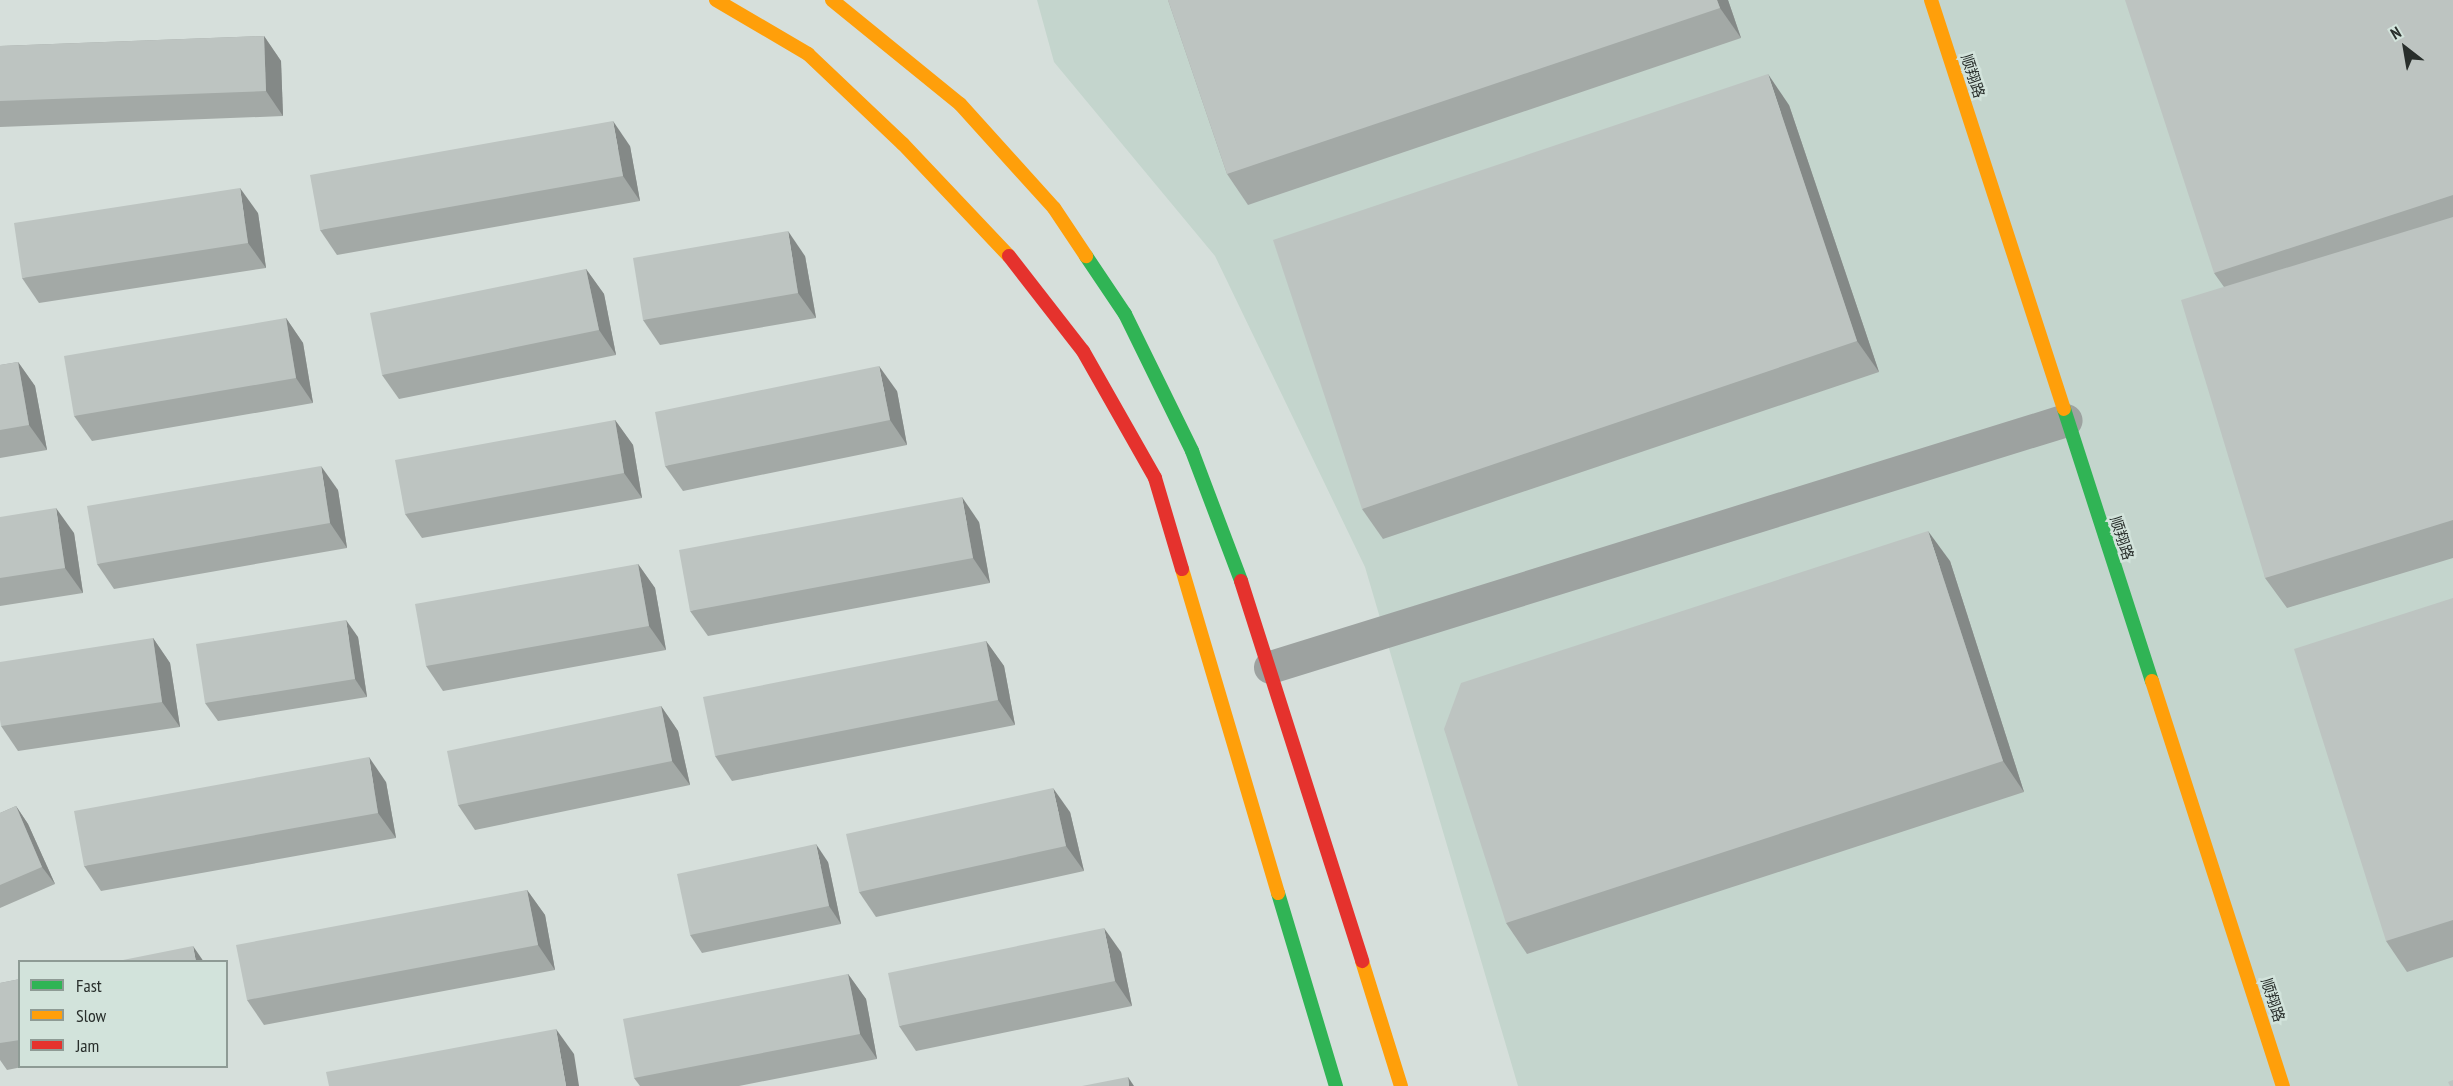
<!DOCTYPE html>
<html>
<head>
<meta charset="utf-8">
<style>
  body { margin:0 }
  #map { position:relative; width:2453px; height:1086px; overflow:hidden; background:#d6dfdb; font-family:"PT Sans Narrow","Noto Sans SC",sans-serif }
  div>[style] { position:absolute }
  .built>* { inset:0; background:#c4d5cd }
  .street>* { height:33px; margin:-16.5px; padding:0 16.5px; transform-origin:16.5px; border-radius:16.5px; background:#9da2a0 }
  .fast>* { height:14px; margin:-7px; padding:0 7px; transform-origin:7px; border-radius:7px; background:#30b455 }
  .slow>* { height:14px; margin:-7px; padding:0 7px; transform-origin:7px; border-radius:7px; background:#ff9f0a }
  .jam>* { height:14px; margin:-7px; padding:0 7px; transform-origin:7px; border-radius:7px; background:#e5322d }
  .wall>* { inset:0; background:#a3a9a6 }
  .shaded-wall>* { inset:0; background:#848987 }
  .building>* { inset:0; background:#bdc4c1 }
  span { translate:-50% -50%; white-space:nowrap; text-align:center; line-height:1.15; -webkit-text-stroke:5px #d2e3db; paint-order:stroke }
  .street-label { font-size:15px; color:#282e2b }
  .legend { position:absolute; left:18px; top:960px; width:210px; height:108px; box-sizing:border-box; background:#d2e3db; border:2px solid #8e9b95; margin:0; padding:8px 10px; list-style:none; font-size:18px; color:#282e2b }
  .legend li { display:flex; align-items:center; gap:12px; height:30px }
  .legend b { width:30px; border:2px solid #8e9b95 }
  .north { position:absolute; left:2375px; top:18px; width:60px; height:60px; -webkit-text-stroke:4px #d2e3db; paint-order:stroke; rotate:329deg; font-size:16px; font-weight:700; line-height:24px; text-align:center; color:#282e2b }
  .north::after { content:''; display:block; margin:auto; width:21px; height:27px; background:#282e2b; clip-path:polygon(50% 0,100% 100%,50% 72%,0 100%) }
</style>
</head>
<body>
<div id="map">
  <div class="built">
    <i style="clip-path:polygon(1037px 0,2453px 0,2453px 1086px,1518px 1086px,1365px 567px,1215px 256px,1054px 62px)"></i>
  </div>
  <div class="street">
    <i style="left:1270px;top:667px;width:833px;rotate:-17.24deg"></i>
  </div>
  <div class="fast">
    <i style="left:1086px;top:256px;width:70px;rotate:56.1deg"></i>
    <i style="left:1125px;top:314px;width:153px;rotate:63.9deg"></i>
    <i style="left:1192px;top:451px;width:139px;rotate:69.3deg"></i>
    <i style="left:2064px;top:409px;width:286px;rotate:72.1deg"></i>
    <i style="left:1278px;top:893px;width:202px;rotate:73.3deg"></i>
  </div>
  <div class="slow">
    <i style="left:716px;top:0;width:107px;rotate:30.4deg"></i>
    <i style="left:808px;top:54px;width:131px;rotate:43.5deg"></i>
    <i style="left:903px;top:144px;width:154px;rotate:46.6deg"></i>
    <i style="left:832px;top:0;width:165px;rotate:39.1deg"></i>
    <i style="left:960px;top:104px;width:140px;rotate:47.9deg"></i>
    <i style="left:1054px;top:208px;width:58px;rotate:56.3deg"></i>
    <i style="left:1931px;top:0;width:430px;rotate:72deg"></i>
    <i style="left:1182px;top:569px;width:338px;rotate:73.5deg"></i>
    <i style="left:2152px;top:681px;width:426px;rotate:72.1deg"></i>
    <i style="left:1362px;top:961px;width:131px;rotate:72.7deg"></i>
  </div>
  <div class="jam">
    <i style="left:1009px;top:256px;width:120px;rotate:52.1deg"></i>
    <i style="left:1083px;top:351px;width:146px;rotate:60.4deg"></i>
    <i style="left:1155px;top:478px;width:95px;rotate:73.5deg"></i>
    <i style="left:1241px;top:581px;width:399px;rotate:72.3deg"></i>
  </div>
  <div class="wall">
    <i style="clip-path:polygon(1168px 0,1728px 0,1741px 38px,1248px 205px,1227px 174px)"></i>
    <i style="clip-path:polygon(2453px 0,2453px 558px,2287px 608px,2265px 578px,2224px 287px,2214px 273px)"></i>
    <i style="clip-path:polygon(264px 36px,281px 61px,283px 116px,0 127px,0 46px)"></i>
    <i style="clip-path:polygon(1789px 105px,1879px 372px,1383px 539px,1362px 509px)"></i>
    <i style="clip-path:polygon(630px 146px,640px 201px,337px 255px,320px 230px)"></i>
    <i style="clip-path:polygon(258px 213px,266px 268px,39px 303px,22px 278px)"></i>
    <i style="clip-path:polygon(805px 256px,816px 318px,660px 345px,643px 320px)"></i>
    <i style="clip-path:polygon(586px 269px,604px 294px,616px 355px,399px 399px,382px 375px)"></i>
    <i style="clip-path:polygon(286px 318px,303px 343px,313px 403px,92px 441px,74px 416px)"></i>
    <i style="clip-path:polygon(18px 362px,35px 386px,47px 450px,0 458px,0 365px)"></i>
    <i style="clip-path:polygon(897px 391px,907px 445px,683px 491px,665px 466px)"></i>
    <i style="clip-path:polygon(615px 420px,633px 445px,642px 498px,422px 538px,405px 514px)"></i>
    <i style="clip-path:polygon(338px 490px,347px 548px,114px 589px,97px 564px)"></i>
    <i style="clip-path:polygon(0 517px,74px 533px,83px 593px,0 606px)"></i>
    <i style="clip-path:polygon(979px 522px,990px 583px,708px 636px,690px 611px)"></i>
    <i style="clip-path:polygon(1950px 561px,2024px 792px,1527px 954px,1506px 923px)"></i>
    <i style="clip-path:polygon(638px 564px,655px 588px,666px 650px,443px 691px,426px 666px)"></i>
    <i style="clip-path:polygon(2453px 598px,2453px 957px,2407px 972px,2386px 941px)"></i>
    <i style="clip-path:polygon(358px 637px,367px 697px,218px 721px,205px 703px)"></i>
    <i style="clip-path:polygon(153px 638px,170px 663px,180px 727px,18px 751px,1px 726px)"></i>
    <i style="clip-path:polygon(986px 641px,1004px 666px,1015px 725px,732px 781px,715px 756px)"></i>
    <i style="clip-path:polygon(661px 706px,678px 731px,690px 785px,475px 830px,458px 805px)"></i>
    <i style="clip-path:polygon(386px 782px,396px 838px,101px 891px,84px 866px)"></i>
    <i style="clip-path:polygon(16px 806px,28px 824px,55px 884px,0 908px,0 813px)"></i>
    <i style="clip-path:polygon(1070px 812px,1084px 871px,876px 917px,859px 892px)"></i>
    <i style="clip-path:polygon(828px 862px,841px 924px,702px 953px,690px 935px)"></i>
    <i style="clip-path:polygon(527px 890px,545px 915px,555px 970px,264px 1025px,247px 1000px)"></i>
    <i style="clip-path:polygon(1121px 952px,1132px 1006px,916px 1051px,899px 1026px)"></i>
    <i style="clip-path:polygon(848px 974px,866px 999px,877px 1059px,739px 1086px,640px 1086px,634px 1078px)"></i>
    <i style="clip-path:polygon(20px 979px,20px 1066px,27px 1066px,7px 1070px,0 1060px,0 983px)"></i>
  </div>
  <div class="shaded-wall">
    <i style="clip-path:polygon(1717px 0,1728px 0,1741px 38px,1720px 8px)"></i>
    <i style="clip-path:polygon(264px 36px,281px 61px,283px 116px,266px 91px)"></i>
    <i style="clip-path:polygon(1768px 74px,1789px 105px,1879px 372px,1857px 341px)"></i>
    <i style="clip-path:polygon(613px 121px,630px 146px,640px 201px,623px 176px)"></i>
    <i style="clip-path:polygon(240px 188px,258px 213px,266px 268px,248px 243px)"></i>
    <i style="clip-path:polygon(788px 231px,805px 256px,816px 318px,798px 293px)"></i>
    <i style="clip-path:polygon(586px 269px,604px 294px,616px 355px,599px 330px)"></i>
    <i style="clip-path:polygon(286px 318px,303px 343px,313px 403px,296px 378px)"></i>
    <i style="clip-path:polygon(18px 362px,35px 386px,47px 450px,29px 425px)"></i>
    <i style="clip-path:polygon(879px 366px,897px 391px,907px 445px,890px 420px)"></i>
    <i style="clip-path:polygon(615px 420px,633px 445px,642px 498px,624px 473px)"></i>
    <i style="clip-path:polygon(321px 466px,338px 490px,347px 548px,330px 523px)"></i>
    <i style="clip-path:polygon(962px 497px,979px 522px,990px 583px,973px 558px)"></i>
    <i style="clip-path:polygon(56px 508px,74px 533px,83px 593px,65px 568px)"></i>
    <i style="clip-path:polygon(1928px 531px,1950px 561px,2024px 792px,2003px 761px)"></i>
    <i style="clip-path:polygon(638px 564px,655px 588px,666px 650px,649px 626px)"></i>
    <i style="clip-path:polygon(346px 620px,358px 637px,367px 697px,355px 679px)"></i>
    <i style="clip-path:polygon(153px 638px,170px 663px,180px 727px,162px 702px)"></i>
    <i style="clip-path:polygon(986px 641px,1004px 666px,1015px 725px,998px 700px)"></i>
    <i style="clip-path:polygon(661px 706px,678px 731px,690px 785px,672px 761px)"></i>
    <i style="clip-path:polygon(369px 757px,386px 782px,396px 838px,378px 813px)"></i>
    <i style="clip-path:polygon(1053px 788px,1070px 812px,1084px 871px,1066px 846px)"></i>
    <i style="clip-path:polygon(16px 806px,28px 824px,55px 884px,42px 867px)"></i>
    <i style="clip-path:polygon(816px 844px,828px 862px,841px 924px,829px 906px)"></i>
    <i style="clip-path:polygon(527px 890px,545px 915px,555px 970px,538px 945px)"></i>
    <i style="clip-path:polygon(1104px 928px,1121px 952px,1132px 1006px,1115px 981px)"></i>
    <i style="clip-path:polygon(193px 946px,204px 962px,196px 962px)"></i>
    <i style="clip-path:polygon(848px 974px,866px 999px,877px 1059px,860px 1034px)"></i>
    <i style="clip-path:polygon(556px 1029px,574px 1054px,579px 1086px,566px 1086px)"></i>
    <i style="clip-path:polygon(1128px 1077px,1134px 1086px,1129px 1086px)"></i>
  </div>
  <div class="building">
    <i style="clip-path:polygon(1168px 0,1717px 0,1720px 8px,1227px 174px)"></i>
    <i style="clip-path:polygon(2125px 0,2453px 0,2453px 195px,2214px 273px)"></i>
    <i style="clip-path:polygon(264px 36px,266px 91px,0 101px,0 46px)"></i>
    <i style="clip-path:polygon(1768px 74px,1857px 341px,1362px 509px,1273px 240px)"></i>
    <i style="clip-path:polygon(613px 121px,623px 176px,320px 230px,310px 175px)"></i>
    <i style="clip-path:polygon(240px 188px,248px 243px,22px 278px,14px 223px)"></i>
    <i style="clip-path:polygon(2453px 217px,2453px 520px,2265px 578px,2181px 300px)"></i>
    <i style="clip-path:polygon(788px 231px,798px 293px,643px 320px,633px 258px)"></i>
    <i style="clip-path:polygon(586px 269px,599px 330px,382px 375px,370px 313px)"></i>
    <i style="clip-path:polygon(286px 318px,296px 378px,74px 416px,64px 356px)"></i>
    <i style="clip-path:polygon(18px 362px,29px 425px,0 430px,0 365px)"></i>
    <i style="clip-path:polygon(879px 366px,890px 420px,665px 466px,655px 412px)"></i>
    <i style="clip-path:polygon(615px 420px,624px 473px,405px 514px,395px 460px)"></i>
    <i style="clip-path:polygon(321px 466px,330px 523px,97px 564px,87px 506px)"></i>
    <i style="clip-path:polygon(962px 497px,973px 558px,690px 611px,679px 550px)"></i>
    <i style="clip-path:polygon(56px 508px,65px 568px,0 578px,0 517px)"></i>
    <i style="clip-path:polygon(1928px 531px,2003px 761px,1506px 923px,1444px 729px,1461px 683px)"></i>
    <i style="clip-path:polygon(638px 564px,649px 626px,426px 666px,415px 604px)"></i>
    <i style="clip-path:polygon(2453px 598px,2453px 920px,2386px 941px,2294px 649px)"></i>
    <i style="clip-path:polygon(346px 620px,355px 679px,205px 703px,196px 644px)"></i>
    <i style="clip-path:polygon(153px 638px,162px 702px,1px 726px,0 720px,0 662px)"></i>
    <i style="clip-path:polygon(986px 641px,998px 700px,715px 756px,703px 697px)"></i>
    <i style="clip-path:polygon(661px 706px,672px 761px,458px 805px,447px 751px)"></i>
    <i style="clip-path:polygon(369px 757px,378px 813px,84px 866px,74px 811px)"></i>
    <i style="clip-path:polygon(1053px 788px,1066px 846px,859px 892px,846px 834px)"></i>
    <i style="clip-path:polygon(16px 806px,42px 867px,0 885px,0 813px)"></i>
    <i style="clip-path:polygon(816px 844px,829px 906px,690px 935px,677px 874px)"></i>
    <i style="clip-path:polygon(527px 890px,538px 945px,247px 1000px,236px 945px)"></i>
    <i style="clip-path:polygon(1104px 928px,1115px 981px,899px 1026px,888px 973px)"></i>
    <i style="clip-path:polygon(193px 946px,196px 962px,113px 962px)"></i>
    <i style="clip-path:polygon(848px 974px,860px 1034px,634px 1078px,623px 1019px)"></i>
    <i style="clip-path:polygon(20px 979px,20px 1040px,0 1043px,0 983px)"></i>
    <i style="clip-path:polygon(556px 1029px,566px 1086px,329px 1086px,326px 1072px)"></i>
    <i style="clip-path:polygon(1128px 1077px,1129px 1086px,1082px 1086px)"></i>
    <i style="clip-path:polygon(2453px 1080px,2453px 1086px,2450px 1086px,2448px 1082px)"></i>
  </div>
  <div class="street-label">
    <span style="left:1973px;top:76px;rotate:72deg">顺翔路</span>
    <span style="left:2122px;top:538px;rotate:72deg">顺翔路</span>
    <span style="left:2273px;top:1000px;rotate:72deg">顺翔路</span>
  </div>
  <ul class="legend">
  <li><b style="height:8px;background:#30b455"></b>Fast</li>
  <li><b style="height:8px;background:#ff9f0a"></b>Slow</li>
  <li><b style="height:8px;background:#e5322d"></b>Jam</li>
  </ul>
  <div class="north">N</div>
</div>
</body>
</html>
